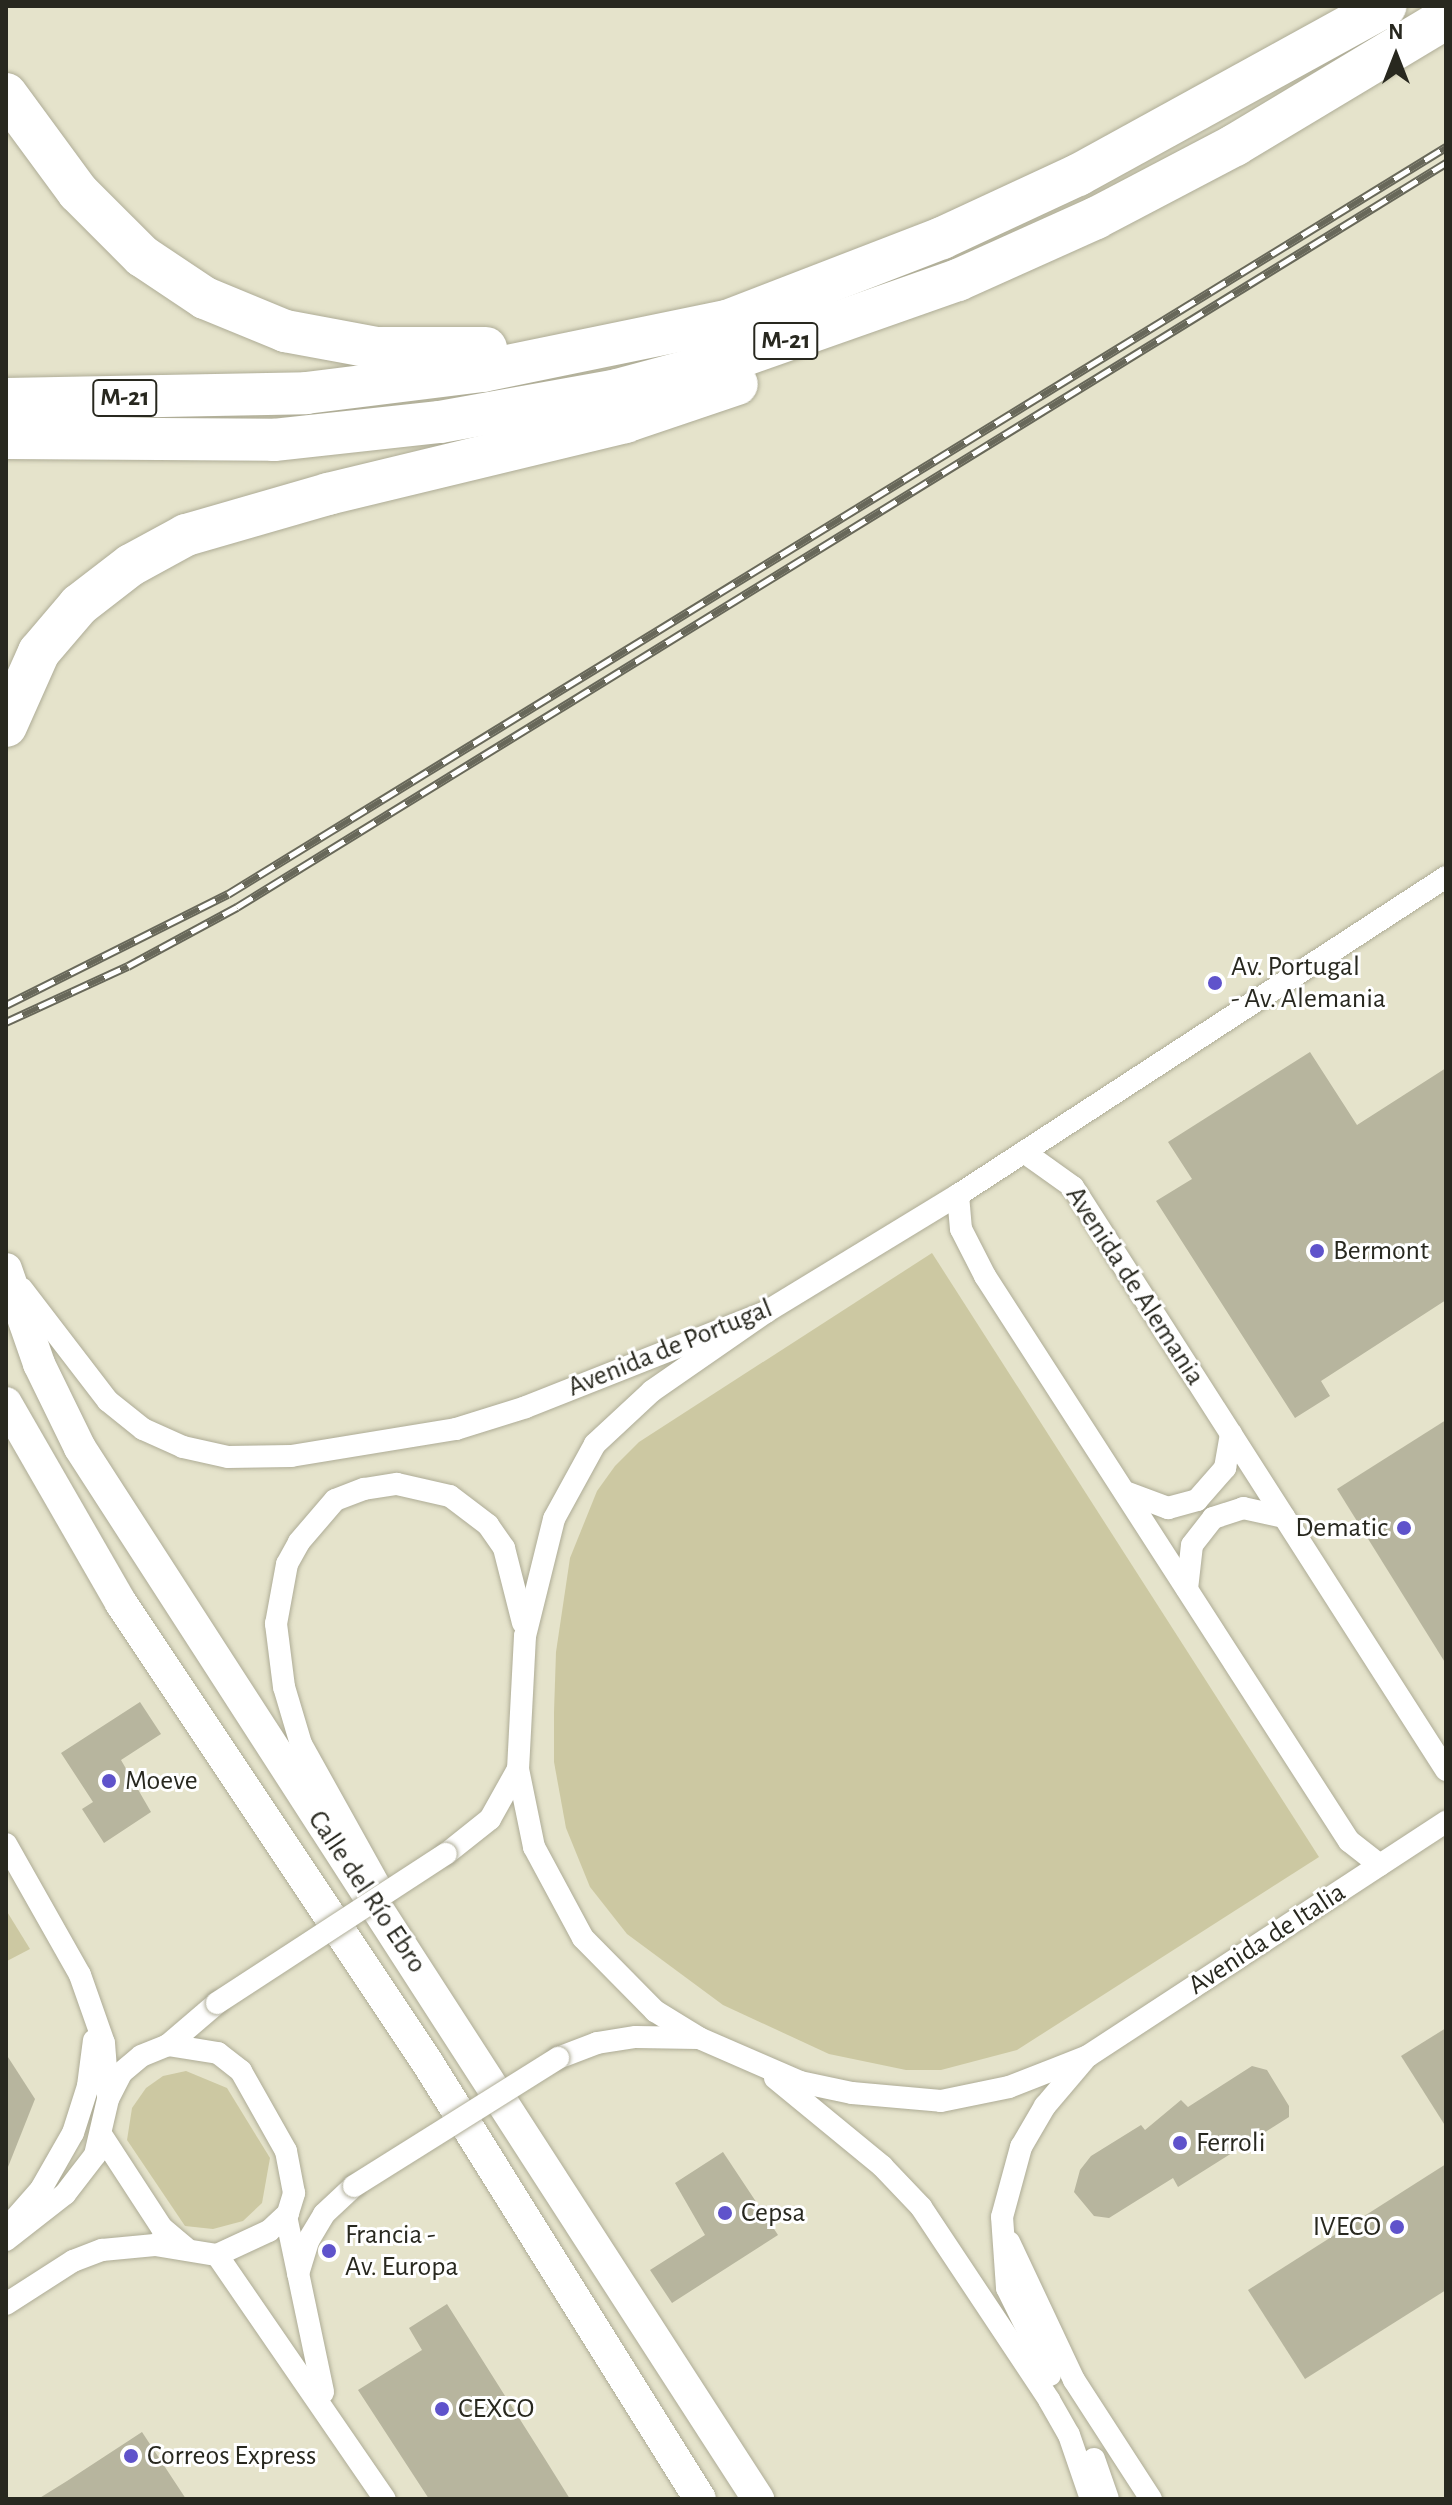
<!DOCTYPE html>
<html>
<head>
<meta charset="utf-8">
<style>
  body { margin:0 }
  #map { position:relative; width:1452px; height:2505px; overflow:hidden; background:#e5e3cb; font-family:"Alegreya Sans",sans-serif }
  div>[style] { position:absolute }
  .green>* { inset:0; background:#ccc8a2 }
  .building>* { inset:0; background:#b7b59e }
  .roads { filter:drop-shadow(0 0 2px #aeac96) drop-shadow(0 0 2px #aeac96) }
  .minor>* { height:22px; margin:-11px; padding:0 11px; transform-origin:11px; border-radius:11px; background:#fff }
  .secondary>* { height:32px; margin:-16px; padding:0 16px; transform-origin:16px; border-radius:16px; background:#fff }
  .motorway>* { height:42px; margin:-21px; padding:0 21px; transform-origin:21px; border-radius:21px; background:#fff }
  .rail>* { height:9px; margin-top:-4.5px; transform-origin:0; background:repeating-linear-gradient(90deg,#fff 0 18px,#68685a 0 36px); box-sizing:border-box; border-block:2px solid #68685a }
  .bridges { filter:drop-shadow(0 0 2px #aeac96) drop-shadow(0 0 2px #aeac96) }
  .minor-bridge>* { height:22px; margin:-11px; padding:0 11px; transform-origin:11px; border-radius:11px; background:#fff }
  .dots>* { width:22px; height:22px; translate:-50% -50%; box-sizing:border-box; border:4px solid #fff; border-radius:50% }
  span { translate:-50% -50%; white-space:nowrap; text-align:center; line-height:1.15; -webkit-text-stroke:6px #fff; paint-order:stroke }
  .shield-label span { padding:2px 6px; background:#fff; border:2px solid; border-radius:6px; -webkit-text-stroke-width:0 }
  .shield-label { font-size:26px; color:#28281f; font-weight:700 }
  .poi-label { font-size:28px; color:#28281f }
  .left { translate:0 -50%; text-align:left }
  .right { translate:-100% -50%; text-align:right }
  .street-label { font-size:28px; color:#28281f }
  .frame { position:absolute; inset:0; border:8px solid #28281f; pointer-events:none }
  .north { position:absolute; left:1356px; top:16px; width:80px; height:80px; -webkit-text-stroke:6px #fff; paint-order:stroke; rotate:0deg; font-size:22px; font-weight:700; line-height:32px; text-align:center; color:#28281f }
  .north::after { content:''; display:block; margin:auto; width:28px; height:36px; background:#28281f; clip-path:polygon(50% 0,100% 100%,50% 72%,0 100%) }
</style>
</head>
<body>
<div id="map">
  <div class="green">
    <i style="clip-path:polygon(932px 1253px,1319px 1857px,1017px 2050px,941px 2070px,906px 2070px,829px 2054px,723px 2005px,627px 1934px,590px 1887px,566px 1828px,554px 1762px,554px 1712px,556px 1652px,570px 1558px,597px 1491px,615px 1466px,639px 1442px)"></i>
    <i style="clip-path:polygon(6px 1910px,30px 1949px,7px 1961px,6px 1960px)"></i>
    <i style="clip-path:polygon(186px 2071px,227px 2088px,270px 2158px,262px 2203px,243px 2221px,213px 2229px,185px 2226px,127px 2140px,132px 2108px,146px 2088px,163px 2076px)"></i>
  </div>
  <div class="building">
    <i style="clip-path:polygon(1310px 1052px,1357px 1125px,1446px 1068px,1446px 1300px,1321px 1381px,1330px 1396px,1295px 1418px,1156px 1201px,1192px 1179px,1168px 1142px)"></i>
    <i style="clip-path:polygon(1446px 1420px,1446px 1664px,1337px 1489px)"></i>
    <i style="clip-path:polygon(140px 1702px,161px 1734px,121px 1760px,151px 1812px,104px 1843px,82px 1809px,93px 1802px,61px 1753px)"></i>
    <i style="clip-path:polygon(1446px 2028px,1446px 2127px,1401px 2056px)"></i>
    <i style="clip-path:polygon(6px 2054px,35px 2099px,6px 2172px)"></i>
    <i style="clip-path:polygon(1252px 2066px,1267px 2070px,1289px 2106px,1289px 2117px,1178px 2187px,1173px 2178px,1109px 2218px,1094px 2216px,1074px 2192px,1080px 2170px,1091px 2156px,1141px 2125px,1145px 2130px,1181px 2100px,1188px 2107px)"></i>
    <i style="clip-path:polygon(723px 2152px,778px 2235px,672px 2303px,650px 2270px,705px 2235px,675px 2183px)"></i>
    <i style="clip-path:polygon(1446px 2164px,1446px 2290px,1305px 2379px,1248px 2290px)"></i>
    <i style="clip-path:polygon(447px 2304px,545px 2459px,570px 2499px,429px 2499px,358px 2390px,422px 2350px,409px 2328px)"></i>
    <i style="clip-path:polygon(142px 2432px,186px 2499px,38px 2499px,67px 2481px)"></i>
  </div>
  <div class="roads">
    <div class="minor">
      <i style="left:1024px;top:1152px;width:60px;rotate:35.5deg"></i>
      <i style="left:1073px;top:1187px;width:692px;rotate:57.39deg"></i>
      <i style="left:958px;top:1195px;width:34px;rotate:85deg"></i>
      <i style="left:961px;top:1229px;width:53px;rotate:62.9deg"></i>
      <i style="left:985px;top:1276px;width:672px;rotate:57.21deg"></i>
      <i style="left:1349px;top:1841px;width:39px;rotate:38deg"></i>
      <i style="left:22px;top:1289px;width:141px;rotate:52.5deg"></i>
      <i style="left:108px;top:1401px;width:45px;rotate:38.7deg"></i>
      <i style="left:143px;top:1429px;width:44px;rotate:24.2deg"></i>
      <i style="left:183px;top:1447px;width:46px;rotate:12.5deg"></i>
      <i style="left:228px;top:1457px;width:63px;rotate:-0.9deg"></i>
      <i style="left:291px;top:1456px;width:167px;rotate:-9.3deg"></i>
      <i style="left:456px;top:1429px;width:73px;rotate:-17.4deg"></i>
      <i style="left:526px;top:1407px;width:258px;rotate:-21.6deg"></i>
      <i style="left:766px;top:1312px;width:225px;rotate:-31.4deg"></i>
      <i style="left:958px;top:1195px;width:582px;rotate:-33.09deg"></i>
      <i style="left:766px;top:1312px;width:139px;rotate:145.3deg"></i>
      <i style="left:652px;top:1391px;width:78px;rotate:137.1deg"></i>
      <i style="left:595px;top:1444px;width:85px;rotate:118.7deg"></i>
      <i style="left:554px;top:1519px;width:121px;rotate:103.9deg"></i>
      <i style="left:525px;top:1636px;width:133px;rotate:93deg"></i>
      <i style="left:518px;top:1769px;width:80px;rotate:78.4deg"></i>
      <i style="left:534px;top:1847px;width:103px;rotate:61.7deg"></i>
      <i style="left:583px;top:1938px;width:103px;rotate:45.4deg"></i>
      <i style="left:655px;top:2011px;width:52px;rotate:31.5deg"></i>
      <i style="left:699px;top:2038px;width:110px;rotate:23.5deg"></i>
      <i style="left:800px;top:2082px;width:53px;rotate:11.9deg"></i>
      <i style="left:852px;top:2093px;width:89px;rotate:5.1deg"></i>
      <i style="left:941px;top:2101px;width:69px;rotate:-11.6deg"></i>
      <i style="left:1009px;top:2087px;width:85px;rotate:-21.4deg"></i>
      <i style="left:1088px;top:2056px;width:428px;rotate:-33.2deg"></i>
      <i style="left:1128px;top:1493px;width:43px;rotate:20.6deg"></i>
      <i style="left:1168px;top:1508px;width:30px;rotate:-15deg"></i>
      <i style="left:1197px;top:1500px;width:43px;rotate:-48.8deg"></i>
      <i style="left:1225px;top:1468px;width:35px;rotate:-80deg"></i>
      <i style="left:1187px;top:1589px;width:44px;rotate:-83.5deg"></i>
      <i style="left:1192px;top:1545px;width:34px;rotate:-52deg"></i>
      <i style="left:1213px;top:1518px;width:32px;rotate:-18deg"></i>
      <i style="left:1243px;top:1508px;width:42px;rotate:12.4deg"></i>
      <i style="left:6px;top:1844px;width:150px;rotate:60.5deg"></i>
      <i style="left:80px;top:1975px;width:72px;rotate:70.6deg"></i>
      <i style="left:104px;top:2043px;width:52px;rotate:85.6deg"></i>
      <i style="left:446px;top:1854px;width:56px;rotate:-38.5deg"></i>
      <i style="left:490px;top:1819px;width:57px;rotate:-60.8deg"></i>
      <i style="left:384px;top:1893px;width:171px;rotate:-119.1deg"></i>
      <i style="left:301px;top:1744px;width:59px;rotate:-106.6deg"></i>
      <i style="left:284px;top:1687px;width:64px;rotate:-97.2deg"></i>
      <i style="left:276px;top:1624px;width:61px;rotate:-79.6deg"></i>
      <i style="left:287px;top:1564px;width:25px;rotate:-61deg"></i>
      <i style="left:299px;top:1542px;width:55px;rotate:-49.4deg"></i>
      <i style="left:335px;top:1500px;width:31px;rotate:-21deg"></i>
      <i style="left:364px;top:1489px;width:33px;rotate:-9deg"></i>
      <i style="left:397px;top:1484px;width:54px;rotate:12.8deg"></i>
      <i style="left:450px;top:1496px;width:48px;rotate:37.3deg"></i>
      <i style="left:488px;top:1525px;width:28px;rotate:55deg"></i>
      <i style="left:504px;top:1548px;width:77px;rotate:75.8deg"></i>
      <i style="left:558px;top:2058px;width:42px;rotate:-21deg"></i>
      <i style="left:597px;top:2043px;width:39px;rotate:-9deg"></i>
      <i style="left:636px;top:2037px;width:62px;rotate:0.9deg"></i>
      <i style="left:775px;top:2078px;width:139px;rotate:39.4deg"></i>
      <i style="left:882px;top:2166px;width:57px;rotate:46.4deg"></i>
      <i style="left:921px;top:2207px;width:232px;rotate:56.4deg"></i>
      <i style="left:1049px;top:2400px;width:40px;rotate:60.3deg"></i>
      <i style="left:1069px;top:2435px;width:68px;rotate:71deg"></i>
      <i style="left:102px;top:2136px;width:110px;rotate:56.9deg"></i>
      <i style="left:162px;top:2228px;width:31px;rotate:40deg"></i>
      <i style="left:286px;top:2216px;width:180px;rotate:78.1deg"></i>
      <i style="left:6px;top:2229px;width:53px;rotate:-48.8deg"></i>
      <i style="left:41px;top:2189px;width:64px;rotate:-60.3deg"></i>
      <i style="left:73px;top:2133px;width:49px;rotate:-72.3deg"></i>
      <i style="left:88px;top:2086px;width:46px;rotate:-82.6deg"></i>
      <i style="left:6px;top:2240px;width:75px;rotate:-37.9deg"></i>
      <i style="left:65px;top:2194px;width:49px;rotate:-52.4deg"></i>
      <i style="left:95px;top:2155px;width:57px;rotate:-76.9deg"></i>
      <i style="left:108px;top:2099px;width:29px;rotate:-63deg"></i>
      <i style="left:121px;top:2073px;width:26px;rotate:-40deg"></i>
      <i style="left:141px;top:2056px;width:29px;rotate:-22deg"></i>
      <i style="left:168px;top:2045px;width:65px;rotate:-40.6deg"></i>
      <i style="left:1009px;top:2242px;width:153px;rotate:64.8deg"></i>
      <i style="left:1074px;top:2380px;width:142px;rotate:57.1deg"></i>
      <i style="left:217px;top:2255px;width:296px;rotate:55.5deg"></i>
      <i style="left:298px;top:2274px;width:34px;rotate:-73deg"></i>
      <i style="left:308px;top:2241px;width:31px;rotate:-59deg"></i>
      <i style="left:324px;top:2214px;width:41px;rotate:-43deg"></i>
      <i style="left:6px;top:2304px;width:80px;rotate:-32.7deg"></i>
      <i style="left:73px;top:2261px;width:31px;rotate:-21deg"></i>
      <i style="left:102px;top:2250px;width:53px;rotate:-5.4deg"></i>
      <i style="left:155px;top:2245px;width:63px;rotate:9.2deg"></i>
      <i style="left:217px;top:2255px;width:57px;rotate:-24.8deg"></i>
      <i style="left:269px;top:2231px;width:26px;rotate:-43deg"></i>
      <i style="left:288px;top:2213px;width:21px;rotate:-73deg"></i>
      <i style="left:294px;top:2193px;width:43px;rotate:-100.8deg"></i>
      <i style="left:286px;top:2151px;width:92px;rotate:-119.4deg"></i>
      <i style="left:241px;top:2071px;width:29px;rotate:-142deg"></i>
      <i style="left:218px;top:2053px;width:51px;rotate:-170.9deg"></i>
      <i style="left:1050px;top:2375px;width:97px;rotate:-116.3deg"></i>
      <i style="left:1007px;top:2288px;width:71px;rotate:-94deg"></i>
      <i style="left:1002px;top:2217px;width:73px;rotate:-74.8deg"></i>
      <i style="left:1021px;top:2147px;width:48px;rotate:-59.7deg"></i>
      <i style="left:1045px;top:2106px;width:60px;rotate:-49.7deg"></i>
      <i style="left:1094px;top:2459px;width:42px;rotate:70.7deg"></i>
    </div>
    <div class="secondary">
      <i style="left:6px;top:1269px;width:101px;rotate:70.8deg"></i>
      <i style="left:39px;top:1364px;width:93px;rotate:64deg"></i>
      <i style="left:80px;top:1448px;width:1251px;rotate:57.17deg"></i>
      <i style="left:6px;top:1403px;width:231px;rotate:60.1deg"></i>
      <i style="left:121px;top:1603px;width:552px;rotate:56.31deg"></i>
      <i style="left:427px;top:2062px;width:515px;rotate:58.01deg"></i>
    </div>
    <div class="motorway">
      <i style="left:6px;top:94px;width:122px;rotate:53.7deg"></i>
      <i style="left:78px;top:192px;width:91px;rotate:45deg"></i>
      <i style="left:142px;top:256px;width:76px;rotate:33.7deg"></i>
      <i style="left:205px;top:298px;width:87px;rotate:22.4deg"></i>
      <i style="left:285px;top:331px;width:94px;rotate:10.5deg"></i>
      <i style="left:377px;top:348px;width:109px"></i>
      <i style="left:6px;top:399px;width:300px;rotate:-1.1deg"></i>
      <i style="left:306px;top:393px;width:178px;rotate:-7.1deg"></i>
      <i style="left:483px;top:371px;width:249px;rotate:-11.6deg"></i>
      <i style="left:727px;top:321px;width:230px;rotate:-21.1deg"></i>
      <i style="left:942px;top:238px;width:150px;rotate:-24.9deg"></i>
      <i style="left:1078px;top:175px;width:351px;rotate:-28.8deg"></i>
      <i style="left:6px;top:438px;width:268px;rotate:0.4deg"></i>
      <i style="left:274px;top:440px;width:167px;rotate:-6.2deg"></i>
      <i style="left:440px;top:422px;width:180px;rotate:-10.2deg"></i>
      <i style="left:617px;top:390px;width:126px;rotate:-15.1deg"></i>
      <i style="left:739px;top:357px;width:232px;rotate:-19.4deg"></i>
      <i style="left:958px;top:280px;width:151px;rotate:-24.2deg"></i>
      <i style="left:1096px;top:218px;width:157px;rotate:-27.7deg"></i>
      <i style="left:1235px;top:145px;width:246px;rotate:-31deg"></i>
      <i style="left:6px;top:726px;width:81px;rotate:-66deg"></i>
      <i style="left:39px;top:652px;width:62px;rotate:-49.6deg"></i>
      <i style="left:79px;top:605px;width:66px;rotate:-37.6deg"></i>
      <i style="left:131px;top:565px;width:63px;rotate:-28.6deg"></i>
      <i style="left:186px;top:535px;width:148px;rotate:-16.1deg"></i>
      <i style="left:328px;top:494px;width:306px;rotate:-13.6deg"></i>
      <i style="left:625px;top:422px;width:118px;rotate:-18.7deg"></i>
    </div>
  </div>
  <div class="rail">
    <i style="left:6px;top:1005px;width:248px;rotate:-26.6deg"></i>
    <i style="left:228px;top:894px;width:1429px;rotate:-31.52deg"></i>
    <i style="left:6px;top:1022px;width:134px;rotate:-24.7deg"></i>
    <i style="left:128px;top:966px;width:124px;rotate:-28.4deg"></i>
    <i style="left:237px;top:907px;width:1420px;rotate:-31.61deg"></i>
  </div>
  <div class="bridges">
    <div class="minor-bridge">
      <i style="left:217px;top:2003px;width:273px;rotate:-33.1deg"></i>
      <i style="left:354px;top:2186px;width:241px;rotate:-32.1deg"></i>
    </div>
  </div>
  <div class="dots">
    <i style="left:1215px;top:983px;background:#5f53cb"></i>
    <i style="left:1317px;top:1251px;background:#5f53cb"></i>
    <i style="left:1404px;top:1528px;background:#5f53cb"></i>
    <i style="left:109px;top:1781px;background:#5f53cb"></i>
    <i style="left:1180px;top:2143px;background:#5f53cb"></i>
    <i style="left:725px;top:2213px;background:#5f53cb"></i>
    <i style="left:1397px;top:2227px;background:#5f53cb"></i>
    <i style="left:329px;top:2251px;background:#5f53cb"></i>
    <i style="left:442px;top:2409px;background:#5f53cb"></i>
    <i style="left:131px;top:2456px;background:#5f53cb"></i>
  </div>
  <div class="shield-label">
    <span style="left:786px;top:341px">M-21</span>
    <span style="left:125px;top:398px">M-21</span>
  </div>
  <div class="poi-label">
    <span class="left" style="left:1231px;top:983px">Av. Portugal<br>- Av. Alemania</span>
    <span class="left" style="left:1333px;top:1251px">Bermont</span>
    <span class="right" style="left:1388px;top:1528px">Dematic</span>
    <span class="left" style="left:125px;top:1781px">Moeve</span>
    <span class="left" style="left:1196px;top:2143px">Ferroli</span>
    <span class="left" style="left:741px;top:2213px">Cepsa</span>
    <span class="right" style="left:1381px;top:2227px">IVECO</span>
    <span class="left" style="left:345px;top:2251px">Francia -<br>Av. Europa</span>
    <span class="left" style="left:458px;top:2409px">CEXCO</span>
    <span class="left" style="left:147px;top:2456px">Correos Express</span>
  </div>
  <div class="street-label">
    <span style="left:1135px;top:1286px;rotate:57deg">Avenida de Alemania</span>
    <span style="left:670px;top:1348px;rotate:-22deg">Avenida de Portugal</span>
    <span style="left:367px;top:1892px;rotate:56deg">Calle del Río Ebro</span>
    <span style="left:1267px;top:1939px;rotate:-33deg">Avenida de Italia</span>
  </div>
  <div class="frame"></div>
  <div class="north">N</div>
</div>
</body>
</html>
